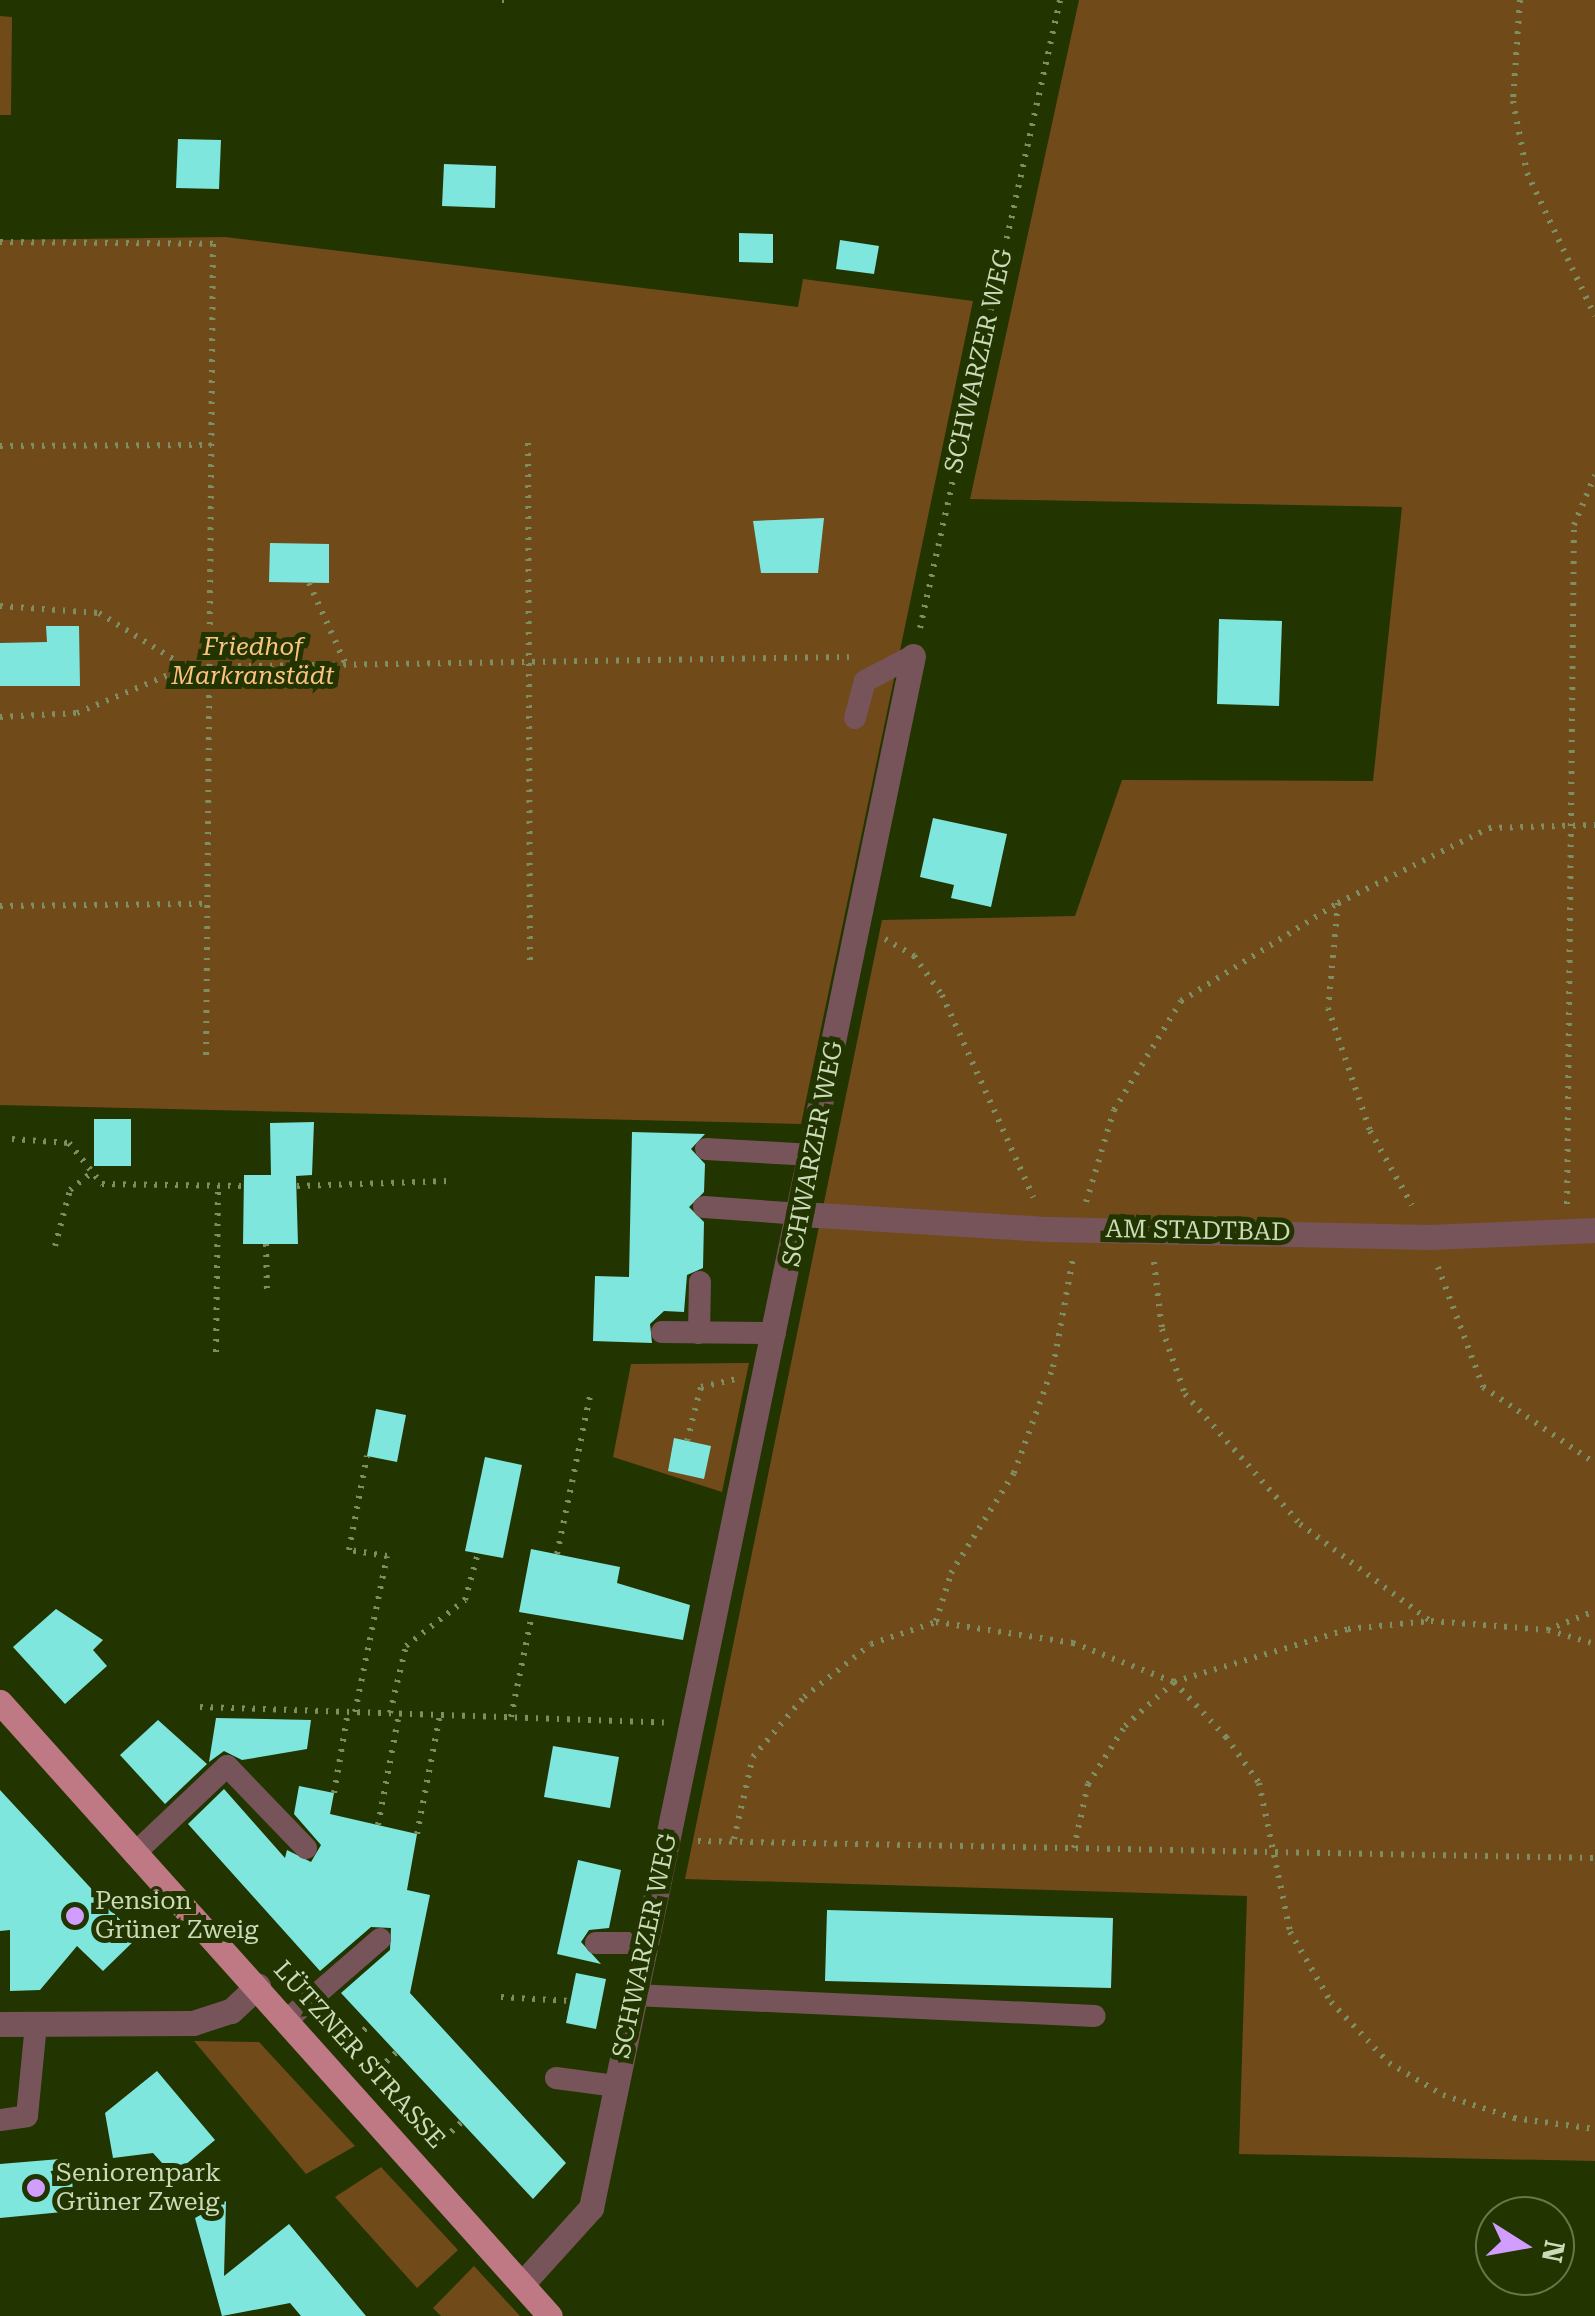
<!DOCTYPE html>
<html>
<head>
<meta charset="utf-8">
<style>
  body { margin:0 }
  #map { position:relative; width:1595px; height:2316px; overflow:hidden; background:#223500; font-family:"Roboto Serif",serif }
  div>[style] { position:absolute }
  .green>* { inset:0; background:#714a1a }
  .building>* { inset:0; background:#7ee6dd }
  .path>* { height:6px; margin-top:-3px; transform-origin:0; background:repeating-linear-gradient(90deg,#7d8e63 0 2.5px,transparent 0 10.5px) }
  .lane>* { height:22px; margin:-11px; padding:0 11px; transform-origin:11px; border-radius:11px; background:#77545a }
  .street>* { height:25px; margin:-12.5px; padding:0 12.5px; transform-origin:12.5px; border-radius:12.5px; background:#77545a }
  .primary>* { height:25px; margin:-12.5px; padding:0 12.5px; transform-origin:12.5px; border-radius:12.5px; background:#bf7985 }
  .dots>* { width:28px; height:28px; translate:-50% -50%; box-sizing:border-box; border:5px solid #223500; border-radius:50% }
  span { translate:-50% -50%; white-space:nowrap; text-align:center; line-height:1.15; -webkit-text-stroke:10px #223500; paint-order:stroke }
  .street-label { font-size:25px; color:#cbdbb9 }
  .park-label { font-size:25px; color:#fec280; font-style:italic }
  .poi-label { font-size:25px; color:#cbdbb9 }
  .left { translate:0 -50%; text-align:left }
  .north { position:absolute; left:1475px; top:2196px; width:100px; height:100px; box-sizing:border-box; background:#223500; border:2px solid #66774a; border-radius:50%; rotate:101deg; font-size:28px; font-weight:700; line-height:40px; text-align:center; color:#cbdbb9 }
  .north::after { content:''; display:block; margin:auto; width:35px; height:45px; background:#d19dfe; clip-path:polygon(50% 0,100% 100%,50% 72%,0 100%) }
</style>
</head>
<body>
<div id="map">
  <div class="green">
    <i style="clip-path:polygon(1079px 0,1595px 0,1595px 2161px,1239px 2154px,1247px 1896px,685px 1879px,882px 920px,1075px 916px,1122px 780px,1373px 781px,1402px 507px,970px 499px)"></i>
    <i style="clip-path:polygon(0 16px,12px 17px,11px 115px,0 115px)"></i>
    <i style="clip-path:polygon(225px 237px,798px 307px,803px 279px,973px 301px,801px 1124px,0 1105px,0 240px)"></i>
    <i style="clip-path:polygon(749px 1363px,722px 1492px,613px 1457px,631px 1364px)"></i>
    <i style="clip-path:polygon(194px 2041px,259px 2042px,355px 2146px,306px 2174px)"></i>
    <i style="clip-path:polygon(381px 2167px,458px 2250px,417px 2288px,335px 2197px)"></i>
    <i style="clip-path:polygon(474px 2266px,520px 2316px,441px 2316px,433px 2308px)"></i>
  </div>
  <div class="building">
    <i style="clip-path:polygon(178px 139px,221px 140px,219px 189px,176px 188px)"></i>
    <i style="clip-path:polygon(444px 164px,496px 166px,495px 208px,442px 206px)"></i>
    <i style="clip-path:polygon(739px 233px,773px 234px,773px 263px,739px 262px)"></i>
    <i style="clip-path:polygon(840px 240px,879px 246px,874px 274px,836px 269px)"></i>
    <i style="clip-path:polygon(824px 518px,818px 573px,761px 573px,753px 521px)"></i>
    <i style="clip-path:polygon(270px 543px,329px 544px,329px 583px,269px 582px)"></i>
    <i style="clip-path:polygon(1219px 619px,1282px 621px,1279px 706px,1217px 704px)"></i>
    <i style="clip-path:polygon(46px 626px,79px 626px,80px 686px,0 686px,0 643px,47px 642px)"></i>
    <i style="clip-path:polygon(933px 818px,1007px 834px,991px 907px,951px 898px,954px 885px,920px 877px)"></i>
    <i style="clip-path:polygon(94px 1119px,131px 1119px,131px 1166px,94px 1166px)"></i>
    <i style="clip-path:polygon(314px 1122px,312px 1175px,296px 1176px,298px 1244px,243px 1244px,244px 1175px,271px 1175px,270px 1123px)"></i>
    <i style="clip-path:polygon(632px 1132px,705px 1134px,691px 1149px,705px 1164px,704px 1192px,689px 1207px,704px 1222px,703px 1268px,687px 1275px,684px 1312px,664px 1311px,650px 1324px,652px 1343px,593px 1341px,595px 1276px,629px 1277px)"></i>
    <i style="clip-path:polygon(376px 1409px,406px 1415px,397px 1462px,367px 1456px)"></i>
    <i style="clip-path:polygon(674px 1438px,711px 1446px,704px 1479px,668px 1471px)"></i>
    <i style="clip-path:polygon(485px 1457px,522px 1465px,503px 1558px,465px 1551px)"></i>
    <i style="clip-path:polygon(531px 1549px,620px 1567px,617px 1583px,690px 1605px,683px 1640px,519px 1612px)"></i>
    <i style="clip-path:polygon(56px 1609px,103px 1640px,93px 1650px,107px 1666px,65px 1704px,13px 1647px)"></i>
    <i style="clip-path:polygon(216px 1718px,311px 1720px,307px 1749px,242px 1760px,224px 1751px,209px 1762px)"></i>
    <i style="clip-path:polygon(158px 1720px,207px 1764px,165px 1804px,120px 1755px)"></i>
    <i style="clip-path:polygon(553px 1746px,619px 1757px,610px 1808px,544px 1797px)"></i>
    <i style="clip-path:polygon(299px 1786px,334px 1793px,330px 1814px,417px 1834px,407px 1890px,430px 1895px,410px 1993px,566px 2163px,533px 2199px,341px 1993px,390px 1950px,391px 1928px,371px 1927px,320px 1971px,188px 1824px,224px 1789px,285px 1858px,287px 1850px,311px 1862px,321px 1845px,294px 1814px)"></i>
    <i style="clip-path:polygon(0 1790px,137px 1938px,103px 1971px,77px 1946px,40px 1990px,10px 1991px,10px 1930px,0 1931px)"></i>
    <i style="clip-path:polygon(578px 1860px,621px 1870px,609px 1928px,589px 1930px,581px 1942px,601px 1964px,557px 1954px)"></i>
    <i style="clip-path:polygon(827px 1910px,1113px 1918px,1111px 1988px,825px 1981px)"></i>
    <i style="clip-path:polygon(576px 1973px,606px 1979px,596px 2029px,566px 2023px)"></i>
    <i style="clip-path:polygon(157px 2071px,215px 2140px,173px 2175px,153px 2153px,113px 2158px,105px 2113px)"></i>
    <i style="clip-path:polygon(72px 2158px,73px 2211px,0 2218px,0 2164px)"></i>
    <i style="clip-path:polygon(226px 2201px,224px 2276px,289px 2224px,366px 2316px,301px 2316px,290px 2303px,222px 2316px,195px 2218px)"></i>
  </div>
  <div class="path">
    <i style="left:502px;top:0;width:3px"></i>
    <i style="left:1520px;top:0;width:101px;rotate:94deg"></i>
    <i style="left:1513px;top:101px;width:73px;rotate:79deg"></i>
    <i style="left:1527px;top:173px;width:158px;rotate:64.6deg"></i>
    <i style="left:0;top:242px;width:213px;rotate:0.5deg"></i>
    <i style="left:213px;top:244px;width:814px;rotate:90.49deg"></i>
    <i style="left:528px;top:443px;width:520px;rotate:89.78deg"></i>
    <i style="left:0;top:446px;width:211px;rotate:-0.3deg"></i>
    <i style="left:309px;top:583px;width:90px;rotate:65.7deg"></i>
    <i style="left:0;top:606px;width:99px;rotate:4deg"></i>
    <i style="left:99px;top:613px;width:102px;rotate:31.8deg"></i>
    <i style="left:186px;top:667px;width:663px;rotate:-0.86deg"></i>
    <i style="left:920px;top:628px;width:643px;rotate:-77.43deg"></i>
    <i style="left:0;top:717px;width:77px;rotate:-3deg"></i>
    <i style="left:77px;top:713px;width:117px;rotate:-22.6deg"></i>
    <i style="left:1338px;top:903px;width:105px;rotate:95.4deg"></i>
    <i style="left:1328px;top:1008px;width:130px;rotate:71.1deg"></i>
    <i style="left:1370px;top:1131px;width:85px;rotate:60.4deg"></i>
    <i style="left:0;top:906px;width:206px;rotate:-0.6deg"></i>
    <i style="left:885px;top:939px;width:34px;rotate:30deg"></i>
    <i style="left:914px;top:956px;width:48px;rotate:54.3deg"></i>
    <i style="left:942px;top:995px;width:222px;rotate:65.7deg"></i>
    <i style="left:12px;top:1139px;width:57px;rotate:4deg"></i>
    <i style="left:69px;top:1143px;width:53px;rotate:51.2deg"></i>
    <i style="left:102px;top:1184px;width:142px;rotate:0.8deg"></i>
    <i style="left:297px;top:1186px;width:152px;rotate:-1.9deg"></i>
    <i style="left:1086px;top:1202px;width:96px;rotate:-73.1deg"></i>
    <i style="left:1114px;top:1110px;width:128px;rotate:-58.4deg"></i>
    <i style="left:1181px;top:1001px;width:185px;rotate:-32deg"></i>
    <i style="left:1338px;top:903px;width:169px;rotate:-26.4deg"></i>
    <i style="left:1489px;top:828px;width:106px;rotate:-1.6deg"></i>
    <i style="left:1567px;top:1204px;width:679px;rotate:-89.41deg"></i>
    <i style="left:1574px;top:525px;width:54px;rotate:-67.2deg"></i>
    <i style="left:266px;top:1244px;width:49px;rotate:88.8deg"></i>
    <i style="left:55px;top:1246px;width:58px;rotate:-75deg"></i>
    <i style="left:70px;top:1190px;width:28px;rotate:-39deg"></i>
    <i style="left:1154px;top:1262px;width:67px;rotate:83.2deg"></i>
    <i style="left:1162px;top:1329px;width:69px;rotate:70.5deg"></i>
    <i style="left:1185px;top:1394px;width:174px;rotate:48.5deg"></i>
    <i style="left:1300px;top:1524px;width:162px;rotate:36.7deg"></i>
    <i style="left:1438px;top:1267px;width:128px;rotate:69.4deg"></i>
    <i style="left:1483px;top:1387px;width:135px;rotate:34.2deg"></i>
    <i style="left:216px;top:1352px;width:166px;rotate:-89.3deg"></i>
    <i style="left:687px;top:1441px;width:56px;rotate:-75.5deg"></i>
    <i style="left:701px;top:1387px;width:35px;rotate:-13deg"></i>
    <i style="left:557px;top:1554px;width:161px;rotate:-78.2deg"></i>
    <i style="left:936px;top:1621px;width:50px;rotate:-72.6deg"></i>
    <i style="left:951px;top:1573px;width:118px;rotate:-57.8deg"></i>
    <i style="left:1014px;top:1473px;width:113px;rotate:-69.8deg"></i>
    <i style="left:1053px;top:1367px;width:111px;rotate:-79.6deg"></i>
    <i style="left:1548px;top:1630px;width:49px;rotate:16.6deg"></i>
    <i style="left:200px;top:1707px;width:464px;rotate:1.9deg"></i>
    <i style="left:355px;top:1712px;width:159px;rotate:-78.4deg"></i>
    <i style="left:387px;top:1556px;width:38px;rotate:-171deg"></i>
    <i style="left:349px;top:1550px;width:96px;rotate:-79.2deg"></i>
    <i style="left:390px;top:1713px;width:69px;rotate:-76.6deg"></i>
    <i style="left:406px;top:1646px;width:75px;rotate:-37.9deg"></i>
    <i style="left:465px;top:1600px;width:49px;rotate:-74.5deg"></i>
    <i style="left:511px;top:1717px;width:104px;rotate:-78.4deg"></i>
    <i style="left:334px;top:1793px;width:82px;rotate:-80.2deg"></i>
    <i style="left:378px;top:1825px;width:113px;rotate:-79.3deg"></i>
    <i style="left:417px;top:1834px;width:121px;rotate:-79.1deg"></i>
    <i style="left:734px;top:1839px;width:84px;rotate:-77deg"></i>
    <i style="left:753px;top:1757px;width:79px;rotate:-49.6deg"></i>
    <i style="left:804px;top:1697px;width:85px;rotate:-38.3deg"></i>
    <i style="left:871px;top:1644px;width:69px;rotate:-18.7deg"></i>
    <i style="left:936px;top:1622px;width:139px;rotate:8.7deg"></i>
    <i style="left:1073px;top:1643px;width:108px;rotate:21.1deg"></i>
    <i style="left:1174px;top:1682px;width:76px;rotate:46.6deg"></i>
    <i style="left:1226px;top:1737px;width:57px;rotate:54.3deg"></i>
    <i style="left:1259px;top:1783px;width:152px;rotate:78.2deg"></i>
    <i style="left:1290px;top:1932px;width:81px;rotate:59.6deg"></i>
    <i style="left:1331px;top:2002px;width:84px;rotate:46.4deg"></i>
    <i style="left:1389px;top:2063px;width:63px;rotate:30.7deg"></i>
    <i style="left:1443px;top:2095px;width:75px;rotate:17.9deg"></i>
    <i style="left:1514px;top:2118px;width:82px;rotate:7.7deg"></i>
    <i style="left:698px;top:1841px;width:897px;rotate:1.09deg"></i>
    <i style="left:1074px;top:1848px;width:66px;rotate:-77.7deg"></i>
    <i style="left:1088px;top:1784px;width:69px;rotate:-57.5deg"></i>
    <i style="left:1125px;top:1726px;width:66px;rotate:-41.9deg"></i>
    <i style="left:1174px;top:1682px;width:182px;rotate:-16.9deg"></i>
    <i style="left:1348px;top:1629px;width:83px;rotate:-5.5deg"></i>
    <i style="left:1431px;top:1621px;width:116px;rotate:4.4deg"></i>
    <i style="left:1547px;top:1630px;width:52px;rotate:-21.6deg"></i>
    <i style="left:501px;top:1997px;width:70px;rotate:3.3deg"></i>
    <i style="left:348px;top:2044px;width:29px;rotate:-41deg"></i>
    <i style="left:371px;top:2076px;width:34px;rotate:-43deg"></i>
    <i style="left:436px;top:2146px;width:34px;rotate:-43deg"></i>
  </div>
  <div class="lane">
    <i style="left:855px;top:718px;width:38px;rotate:-75deg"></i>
    <i style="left:865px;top:681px;width:54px;rotate:-27.5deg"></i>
    <i style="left:706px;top:1149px;width:107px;rotate:3.2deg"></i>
    <i style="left:704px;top:1207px;width:97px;rotate:4.1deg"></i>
    <i style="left:662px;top:1332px;width:113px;rotate:0.5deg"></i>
    <i style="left:699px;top:1333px;width:51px;rotate:-88.9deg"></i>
    <i style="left:134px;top:1854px;width:128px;rotate:-43.4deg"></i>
    <i style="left:227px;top:1766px;width:114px;rotate:46.1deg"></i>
    <i style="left:596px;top:1943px;width:47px"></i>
    <i style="left:634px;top:1995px;width:461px;rotate:2.6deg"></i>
    <i style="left:288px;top:2019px;width:122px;rotate:-41deg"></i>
    <i style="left:556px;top:2078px;width:61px;rotate:7.6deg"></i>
    <i style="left:0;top:2120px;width:27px;rotate:-8deg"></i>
    <i style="left:27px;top:2116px;width:92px;rotate:-84.4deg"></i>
  </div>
  <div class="street">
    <i style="left:801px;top:1214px;width:248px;rotate:3.5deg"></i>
    <i style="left:1049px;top:1229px;width:381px;rotate:1.2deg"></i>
    <i style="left:1430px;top:1237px;width:165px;rotate:-2.4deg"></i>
    <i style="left:0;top:2024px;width:193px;rotate:-0.3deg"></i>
    <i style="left:193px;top:2023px;width:40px;rotate:-18deg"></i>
    <i style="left:231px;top:2011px;width:37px;rotate:-43deg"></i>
    <i style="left:522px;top:2284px;width:103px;rotate:-47.8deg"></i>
    <i style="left:591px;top:2208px;width:1585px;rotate:-78.28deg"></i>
  </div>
  <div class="primary">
    <i style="left:0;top:1702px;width:824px;rotate:48.15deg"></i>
  </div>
  <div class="dots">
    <i style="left:75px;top:1916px;background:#d19dfe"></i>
    <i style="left:36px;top:2188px;background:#d19dfe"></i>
  </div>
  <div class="street-label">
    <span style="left:979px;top:361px;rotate:-77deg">SCHWARZER WEG</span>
    <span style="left:813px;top:1154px;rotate:-79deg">SCHWARZER WEG</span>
    <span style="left:1198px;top:1231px;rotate:1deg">AM STADTBAD</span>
    <span style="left:645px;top:1946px;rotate:-78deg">SCHWARZER WEG</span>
    <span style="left:359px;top:2055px;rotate:48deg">LÜTZNER STRASSE</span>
  </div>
  <div class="park-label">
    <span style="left:253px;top:662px">Friedhof<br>Markranstädt</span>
  </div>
  <div class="poi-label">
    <span class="left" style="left:95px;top:1916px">Pension<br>Grüner Zweig</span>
    <span class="left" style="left:56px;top:2188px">Seniorenpark<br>Grüner Zweig</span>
  </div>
  <div class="north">N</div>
</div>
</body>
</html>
